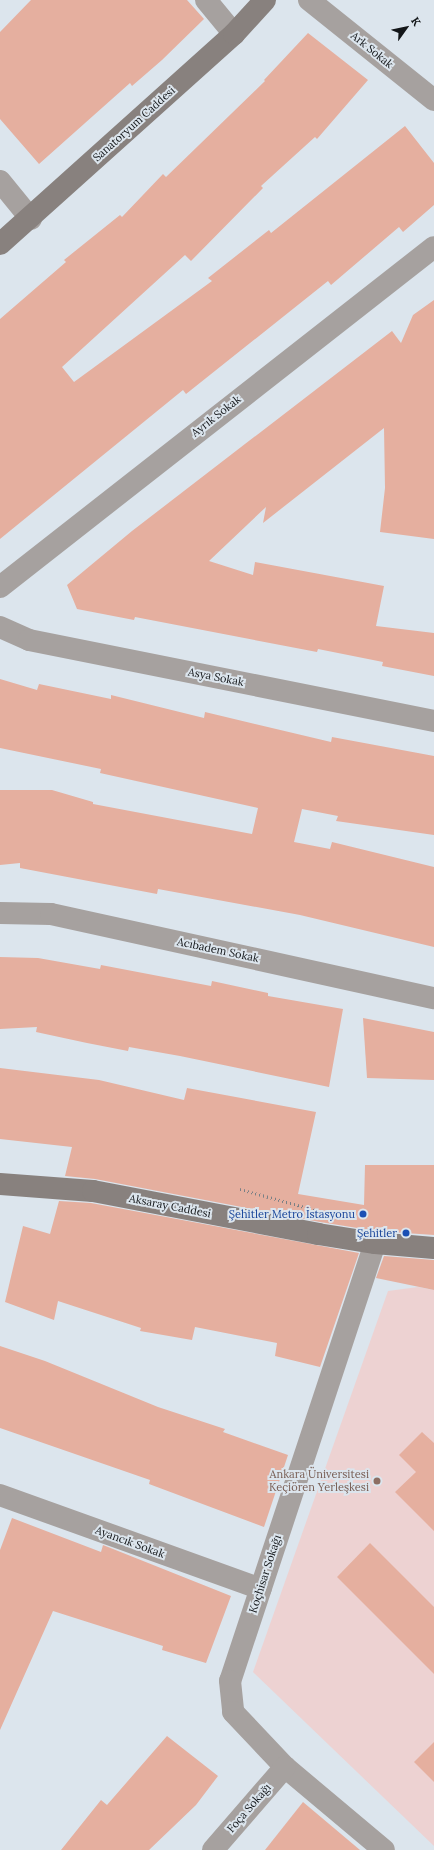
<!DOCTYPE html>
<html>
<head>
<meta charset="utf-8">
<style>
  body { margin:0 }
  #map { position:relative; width:434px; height:1850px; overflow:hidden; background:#dce5ed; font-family:Lora,serif }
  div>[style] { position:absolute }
  .education>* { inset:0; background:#edd2d2 }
  .building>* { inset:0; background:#e5af9f }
  .path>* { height:2.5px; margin-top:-1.25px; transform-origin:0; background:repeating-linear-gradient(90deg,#7a8085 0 1px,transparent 0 4px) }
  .street>* { height:22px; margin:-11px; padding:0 11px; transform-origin:11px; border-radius:11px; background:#a6a19f }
  .secondary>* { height:22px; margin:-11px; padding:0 11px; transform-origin:11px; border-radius:11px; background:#88817e }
  .dots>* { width:11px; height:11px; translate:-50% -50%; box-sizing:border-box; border:2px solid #dce5ed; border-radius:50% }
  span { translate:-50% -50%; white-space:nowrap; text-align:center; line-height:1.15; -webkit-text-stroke:4px #dce5ed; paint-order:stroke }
  .street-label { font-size:11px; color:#131619 }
  .transit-label { font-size:11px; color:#164399 }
  .right { translate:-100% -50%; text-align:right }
  .education-label { font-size:11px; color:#785e54 }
  .north { position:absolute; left:386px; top:8px; width:40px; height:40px; -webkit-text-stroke:3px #dce5ed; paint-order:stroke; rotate:57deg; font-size:11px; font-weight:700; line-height:16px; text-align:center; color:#131619 }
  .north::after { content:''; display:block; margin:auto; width:14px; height:18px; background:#131619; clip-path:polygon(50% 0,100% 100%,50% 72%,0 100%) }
</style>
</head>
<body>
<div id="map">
  <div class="education">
    <i style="clip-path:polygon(418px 1287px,434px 1290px,434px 1846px,253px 1672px,388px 1291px)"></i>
  </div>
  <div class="building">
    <i style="clip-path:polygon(31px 0,187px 0,204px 19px,162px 60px,132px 86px,130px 83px,39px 164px,0 119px,0 32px)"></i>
    <i style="clip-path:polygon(308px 33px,368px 80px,317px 139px,315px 137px,261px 186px,263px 188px,191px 261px,185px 255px,62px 367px,74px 382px,212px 281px,208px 278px,269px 230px,271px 233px,405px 126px,434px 163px,434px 205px,403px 232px,399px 227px,331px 285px,328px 281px,186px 394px,183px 390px,0 539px,0 319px,66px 262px,64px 260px,120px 215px,122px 217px,163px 174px,166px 177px,265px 81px,264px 80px)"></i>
    <i style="clip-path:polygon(434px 300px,434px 539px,380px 532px,385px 488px,384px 428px,263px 523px,266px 507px,209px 561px,253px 575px,255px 562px,384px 586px,376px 626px,434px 633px,434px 676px,382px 666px,383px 662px,318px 649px,317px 652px,135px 617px,134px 620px,77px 609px,67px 585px,132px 531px,392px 331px,401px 343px,413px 315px)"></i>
    <i style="clip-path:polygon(0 679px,37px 690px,39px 684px,111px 699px,111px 695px,204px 718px,205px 712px,331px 742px,332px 737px,434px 756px,434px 835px,336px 821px,338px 816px,302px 809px,294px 842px,330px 849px,332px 842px,434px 867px,434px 947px,300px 915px,158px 889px,157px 894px,20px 868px,20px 863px,0 865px,0 790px,52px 790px,93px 802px,93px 804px,252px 834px,258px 808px,100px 773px,101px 769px,0 748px)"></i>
    <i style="clip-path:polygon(0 957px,38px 958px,100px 969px,101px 965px,211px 986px,212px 981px,268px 993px,268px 996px,343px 1009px,329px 1087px,180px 1056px,129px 1047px,128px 1051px,87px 1043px,36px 1032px,37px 1027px,0 1029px)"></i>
    <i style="clip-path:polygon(363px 1018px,434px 1032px,434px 1080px,367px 1078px)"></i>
    <i style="clip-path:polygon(0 1068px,99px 1080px,184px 1100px,187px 1088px,316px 1112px,298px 1194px,364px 1205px,365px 1165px,434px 1165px,434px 1235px,376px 1231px,320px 1222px,95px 1179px,65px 1176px,72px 1147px,0 1139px)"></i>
    <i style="clip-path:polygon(59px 1201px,91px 1203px,359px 1253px,320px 1367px,275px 1356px,277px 1343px,195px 1327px,192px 1340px,140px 1331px,141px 1328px,58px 1301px,54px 1320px,5px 1302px,23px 1226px,50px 1234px)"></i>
    <i style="clip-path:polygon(384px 1256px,434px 1260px,434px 1290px,376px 1278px)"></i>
    <i style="clip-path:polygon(0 1346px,45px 1361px,158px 1407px,225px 1429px,223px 1432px,288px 1455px,264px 1527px,149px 1484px,150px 1480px,0 1428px)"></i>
    <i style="clip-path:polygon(422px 1432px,434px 1443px,434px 1531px,395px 1492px,416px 1472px,399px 1455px)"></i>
    <i style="clip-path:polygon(12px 1518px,101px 1552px,103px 1545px,231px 1596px,206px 1663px,162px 1650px,163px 1646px,53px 1611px,0 1730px,0 1550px)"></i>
    <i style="clip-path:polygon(370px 1543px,434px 1607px,434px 1674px,337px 1577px)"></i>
    <i style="clip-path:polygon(167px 1736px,218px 1776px,196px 1805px,149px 1850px,61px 1850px,101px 1800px,107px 1805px)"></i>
    <i style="clip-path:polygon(434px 1742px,434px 1782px,414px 1762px)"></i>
    <i style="clip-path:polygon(303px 1802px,360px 1850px,265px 1850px)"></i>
  </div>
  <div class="path">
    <i style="left:240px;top:1189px;width:82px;rotate:15.6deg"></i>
  </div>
  <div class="street">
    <i style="left:206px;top:0;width:44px;rotate:50.5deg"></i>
    <i style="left:309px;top:0;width:160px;rotate:38.7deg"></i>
    <i style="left:0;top:181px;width:49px;rotate:50.8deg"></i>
    <i style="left:0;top:587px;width:551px;rotate:-38.08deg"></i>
    <i style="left:0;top:627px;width:32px;rotate:24deg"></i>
    <i style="left:29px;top:640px;width:413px;rotate:11.3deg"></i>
    <i style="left:0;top:913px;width:51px;rotate:1.1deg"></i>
    <i style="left:51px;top:914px;width:392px;rotate:12.4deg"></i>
    <i style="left:375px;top:1243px;width:461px;rotate:108.3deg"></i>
    <i style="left:230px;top:1681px;width:31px;rotate:84deg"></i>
    <i style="left:233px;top:1712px;width:76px;rotate:46.6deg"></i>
    <i style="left:285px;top:1767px;width:129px;rotate:40deg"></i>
    <i style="left:0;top:1495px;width:277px;rotate:19.8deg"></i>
    <i style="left:213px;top:1850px;width:110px;rotate:-49.1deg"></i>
  </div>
  <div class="secondary">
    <i style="left:0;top:244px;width:314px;rotate:-41.9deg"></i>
    <i style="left:234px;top:34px;width:46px;rotate:-47.6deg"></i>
    <i style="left:0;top:1184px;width:93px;rotate:4.3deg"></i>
    <i style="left:93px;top:1191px;width:229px;rotate:10.8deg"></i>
    <i style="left:318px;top:1234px;width:58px;rotate:9deg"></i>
    <i style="left:375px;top:1243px;width:59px;rotate:4.8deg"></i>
  </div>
  <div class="dots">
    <i style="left:363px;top:1214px;background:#1a4fb4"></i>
    <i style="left:406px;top:1233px;background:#1a4fb4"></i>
    <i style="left:377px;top:1481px;background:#8d6e63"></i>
  </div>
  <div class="street-label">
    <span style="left:372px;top:50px;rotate:39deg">Ark Sokak</span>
    <span style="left:134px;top:124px;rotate:-42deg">Sanatoryum Caddesi</span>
    <span style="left:216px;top:416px;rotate:-38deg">Ayrık Sokak</span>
    <span style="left:216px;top:677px;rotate:11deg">Asya Sokak</span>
    <span style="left:218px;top:950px;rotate:12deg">Acıbadem Sokak</span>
    <span style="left:170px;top:1206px;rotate:11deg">Aksaray Caddesi</span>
    <span style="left:130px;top:1542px;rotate:20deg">Ayancık Sokak</span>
    <span style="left:265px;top:1574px;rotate:-72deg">Koçhisar Sokağı</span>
    <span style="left:249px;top:1808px;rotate:-49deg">Foça Sokağı</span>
  </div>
  <div class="transit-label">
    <span class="right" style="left:355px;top:1214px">Şehitler Metro İstasyonu</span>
    <span class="right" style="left:397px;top:1233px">Şehitler</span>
  </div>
  <div class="education-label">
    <span class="right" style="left:369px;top:1481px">Ankara Üniversitesi<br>Keçiören Yerleşkesi</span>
  </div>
  <div class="north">K</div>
</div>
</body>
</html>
